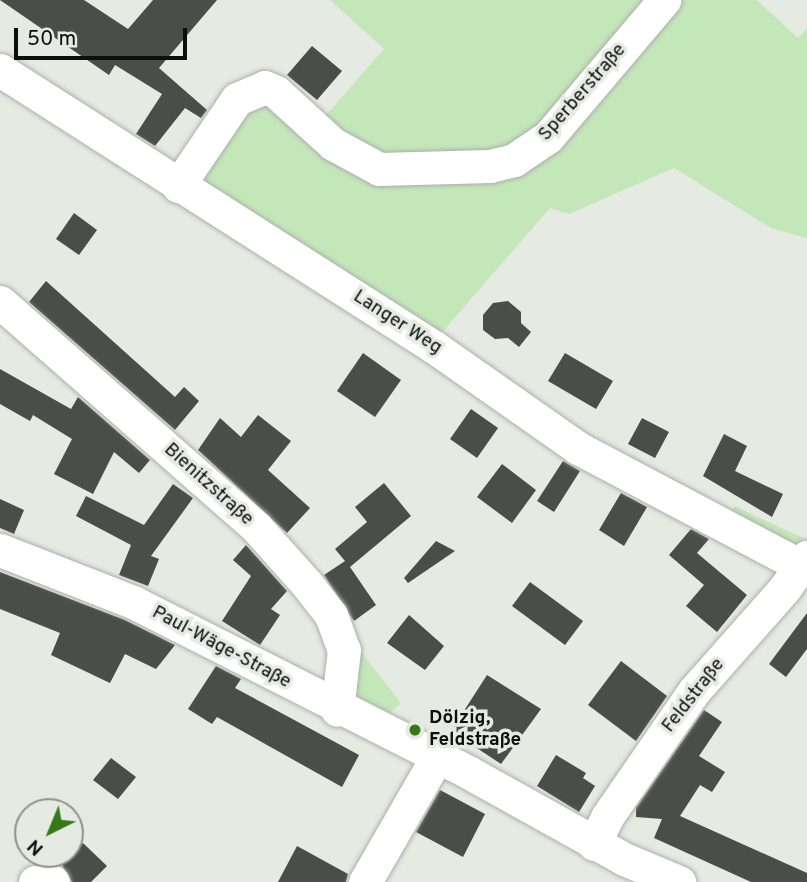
<!DOCTYPE html>
<html>
<head>
<meta charset="utf-8">
<style>
  body { margin:0 }
  #map { position:relative; width:807px; height:882px; overflow:hidden; background:#e5eae3; font-family:Overpass,sans-serif }
  div>[style] { position:absolute }
  .green>* { inset:0; background:#c4e7ba }
  .building>* { inset:0; background:#494e48 }
  .roads { filter:drop-shadow(0 0 2px #abb0aa) drop-shadow(0 0 2px #abb0aa) }
  .minor>* { height:33px; margin:-16.5px; padding:0 16.5px; transform-origin:16.5px; border-radius:16.5px; background:#fff }
  .dots>* { width:19px; height:19px; translate:-50% -50%; box-sizing:border-box; border:4px solid #e5eae3; border-radius:50% }
  span { translate:-50% -50%; white-space:nowrap; text-align:center; line-height:1.15; -webkit-text-stroke:7px #e5eae3; paint-order:stroke }
  .street-label { font-size:19px; color:#0d0f0d }
  .poi-label { font-size:19px; color:#0d0f0d; font-weight:700 }
  .left { translate:0 -50%; text-align:left }
  .north { position:absolute; left:14px; top:798px; width:70px; height:70px; box-sizing:border-box; background:#e5eae3; border:2px solid #8f928d; border-radius:50%; rotate:223deg; font-size:19px; font-weight:700; line-height:28px; text-align:center; color:#0d0f0d }
  .north::after { content:''; display:block; margin:auto; width:24px; height:32px; background:#347819; clip-path:polygon(50% 0,100% 100%,50% 72%,0 100%) }
  .scale { position:absolute; left:14px; top:28px; width:173px; height:32px; box-sizing:border-box; border:4px solid #0d0f0d; border-top:0; padding-left:9px; font-size:21px; line-height:24px; white-space:nowrap; color:#0d0f0d; -webkit-text-stroke:5px #e5eae3; paint-order:stroke }
</style>
</head>
<body>
<div id="map">
  <div class="green">
    <i style="clip-path:polygon(330px 0,654px 0,531px 143px,400px 164px,320px 122px,384px 49px)"></i>
    <i style="clip-path:polygon(672px 0,757px 0,798px 38px,807px 28px,807px 238px,771px 228px,674px 168px,569px 214px,550px 208px,438px 337px,208px 188px,204px 172px,228px 125px,259px 105px,272px 105px,351px 166px,503px 172px)"></i>
    <i style="clip-path:polygon(735px 506px,803px 538px,799px 546px,730px 515px)"></i>
    <i style="clip-path:polygon(358px 648px,401px 703px,385px 717px,360px 701px,357px 694px)"></i>
  </div>
  <div class="building">
    <i style="clip-path:polygon(0 0,84px 0,128px 29px,153px 0,217px 0,159px 68px,207px 110px,201px 118px,185px 108px,155px 146px,136px 134px,162px 94px,115px 65px,109px 75px)"></i>
    <i style="clip-path:polygon(312px 46px,342px 71px,317px 100px,287px 75px)"></i>
    <i style="clip-path:polygon(74px 213px,97px 230px,79px 255px,56px 239px)"></i>
    <i style="clip-path:polygon(46px 281px,175px 397px,184px 387px,199px 401px,175px 430px,29px 302px)"></i>
    <i style="clip-path:polygon(508px 301px,521px 312px,521px 323px,531px 332px,519px 347px,508px 338px,495px 339px,483px 330px,483px 315px,493px 303px)"></i>
    <i style="clip-path:polygon(363px 353px,401px 380px,375px 417px,337px 391px)"></i>
    <i style="clip-path:polygon(565px 353px,613px 381px,596px 409px,548px 381px)"></i>
    <i style="clip-path:polygon(0 369px,71px 409px,78px 397px,150px 460px,139px 473px,114px 452px,93px 494px,54px 474px,72px 439px,33px 415px,30px 421px,0 404px)"></i>
    <i style="clip-path:polygon(471px 409px,498px 428px,477px 458px,450px 439px)"></i>
    <i style="clip-path:polygon(258px 415px,291px 441px,268px 470px,310px 508px,287px 533px,198px 450px,220px 418px,241px 437px)"></i>
    <i style="clip-path:polygon(642px 418px,669px 432px,655px 458px,628px 444px)"></i>
    <i style="clip-path:polygon(724px 434px,747px 446px,735px 471px,783px 494px,772px 517px,703px 476px)"></i>
    <i style="clip-path:polygon(563px 461px,580px 471px,554px 512px,537px 501px)"></i>
    <i style="clip-path:polygon(502px 464px,536px 490px,512px 523px,477px 497px)"></i>
    <i style="clip-path:polygon(384px 483px,411px 516px,350px 567px,376px 605px,354px 621px,324px 575px,345px 561px,335px 549px,367px 522px,355px 507px)"></i>
    <i style="clip-path:polygon(173px 484px,193px 498px,151px 556px,159px 559px,148px 586px,119px 575px,131px 545px,76px 516px,86px 496px,144px 525px)"></i>
    <i style="clip-path:polygon(621px 493px,647px 507px,624px 546px,599px 530px)"></i>
    <i style="clip-path:polygon(0 499px,24px 510px,14px 534px,0 528px)"></i>
    <i style="clip-path:polygon(691px 529px,709px 539px,697px 553px,747px 595px,717px 632px,686px 606px,704px 585px,669px 555px)"></i>
    <i style="clip-path:polygon(436px 541px,455px 551px,408px 583px,404px 578px)"></i>
    <i style="clip-path:polygon(246px 545px,287px 591px,271px 609px,280px 615px,260px 645px,222px 621px,251px 576px,233px 560px)"></i>
    <i style="clip-path:polygon(0 572px,125px 620px,175px 645px,156px 669px,125px 654px,110px 683px,51px 655px,60px 633px,0 609px)"></i>
    <i style="clip-path:polygon(530px 582px,583px 621px,565px 645px,512px 606px)"></i>
    <i style="clip-path:polygon(807px 613px,807px 649px,786px 677px,769px 664px)"></i>
    <i style="clip-path:polygon(409px 615px,444px 646px,425px 670px,387px 643px)"></i>
    <i style="clip-path:polygon(621px 661px,667px 696px,636px 741px,588px 705px)"></i>
    <i style="clip-path:polygon(216px 666px,241px 679px,235px 688px,359px 755px,342px 787px,217px 717px,212px 724px,188px 709px)"></i>
    <i style="clip-path:polygon(487px 675px,541px 709px,501px 764px,451px 731px)"></i>
    <i style="clip-path:polygon(704px 710px,722px 722px,699px 756px,725px 772px,712px 792px,700px 785px,680px 816px,807px 873px,807px 882px,751px 882px,654px 838px,662px 819px,636px 817px,636px 808px)"></i>
    <i style="clip-path:polygon(556px 755px,586px 773px,583px 778px,595px 786px,579px 812px,537px 786px)"></i>
    <i style="clip-path:polygon(111px 758px,136px 777px,118px 799px,93px 780px)"></i>
    <i style="clip-path:polygon(440px 790px,485px 814px,463px 857px,416px 832px)"></i>
    <i style="clip-path:polygon(83px 843px,107px 866px,91px 882px,72px 882px,62px 865px)"></i>
    <i style="clip-path:polygon(297px 846px,348px 874px,346px 882px,278px 882px)"></i>
  </div>
  <div class="roads">
    <div class="minor">
      <i style="left:0;top:70px;width:515px;rotate:32.55deg"></i>
      <i style="left:434px;top:347px;width:176px;rotate:35deg"></i>
      <i style="left:578px;top:448px;width:250px;rotate:27.9deg"></i>
      <i style="left:178px;top:186px;width:105px;rotate:-55.9deg"></i>
      <i style="left:237px;top:99px;width:30px;rotate:-23deg"></i>
      <i style="left:265px;top:87px;width:12px;rotate:24deg"></i>
      <i style="left:276px;top:92px;width:77px;rotate:42.4deg"></i>
      <i style="left:333px;top:144px;width:52px;rotate:28.5deg"></i>
      <i style="left:379px;top:169px;width:111px;rotate:-1.5deg"></i>
      <i style="left:490px;top:166px;width:25px;rotate:-14deg"></i>
      <i style="left:514px;top:160px;width:41px;rotate:-34.1deg"></i>
      <i style="left:548px;top:137px;width:180px;rotate:-49.7deg"></i>
      <i style="left:0;top:302px;width:341px;rotate:41.3deg"></i>
      <i style="left:256px;top:527px;width:75px;rotate:48.2deg"></i>
      <i style="left:306px;top:583px;width:41px;rotate:52deg"></i>
      <i style="left:331px;top:615px;width:37px;rotate:70deg"></i>
      <i style="left:344px;top:650px;width:60px;rotate:96.7deg"></i>
      <i style="left:0;top:550px;width:143px;rotate:21.4deg"></i>
      <i style="left:133px;top:602px;width:376px;rotate:26.9deg"></i>
      <i style="left:468px;top:772px;width:179px;rotate:29.1deg"></i>
      <i style="left:624px;top:859px;width:60px;rotate:22.7deg"></i>
      <i style="left:594px;top:844px;width:30px;rotate:-64deg"></i>
      <i style="left:607px;top:817px;width:153px;rotate:-55.4deg"></i>
      <i style="left:694px;top:691px;width:137px;rotate:-48.5deg"></i>
      <i style="left:785px;top:588px;width:38px;rotate:-55deg"></i>
      <i style="left:35px;top:882px;width:18px"></i>
      <i style="left:365px;top:882px;width:144px;rotate:-60.1deg"></i>
    </div>
  </div>
  <div class="dots">
    <i style="left:415px;top:730px;background:#347819"></i>
  </div>
  <div class="street-label">
    <span style="left:583px;top:93px;rotate:-49deg">Sperberstraße</span>
    <span style="left:397px;top:323px;rotate:33deg">Langer Weg</span>
    <span style="left:208px;top:485px;rotate:42deg">Bienitzstraße</span>
    <span style="left:221px;top:648px;rotate:28deg">Paul-Wäge-Straße</span>
    <span style="left:694px;top:696px;rotate:-52deg">Feldstraße</span>
  </div>
  <div class="poi-label">
    <span class="left" style="left:429px;top:730px">Dölzig,<br>Feldstraße</span>
  </div>
  <div class="north">N</div>
  <div class="scale">50 m</div>
</div>
</body>
</html>
